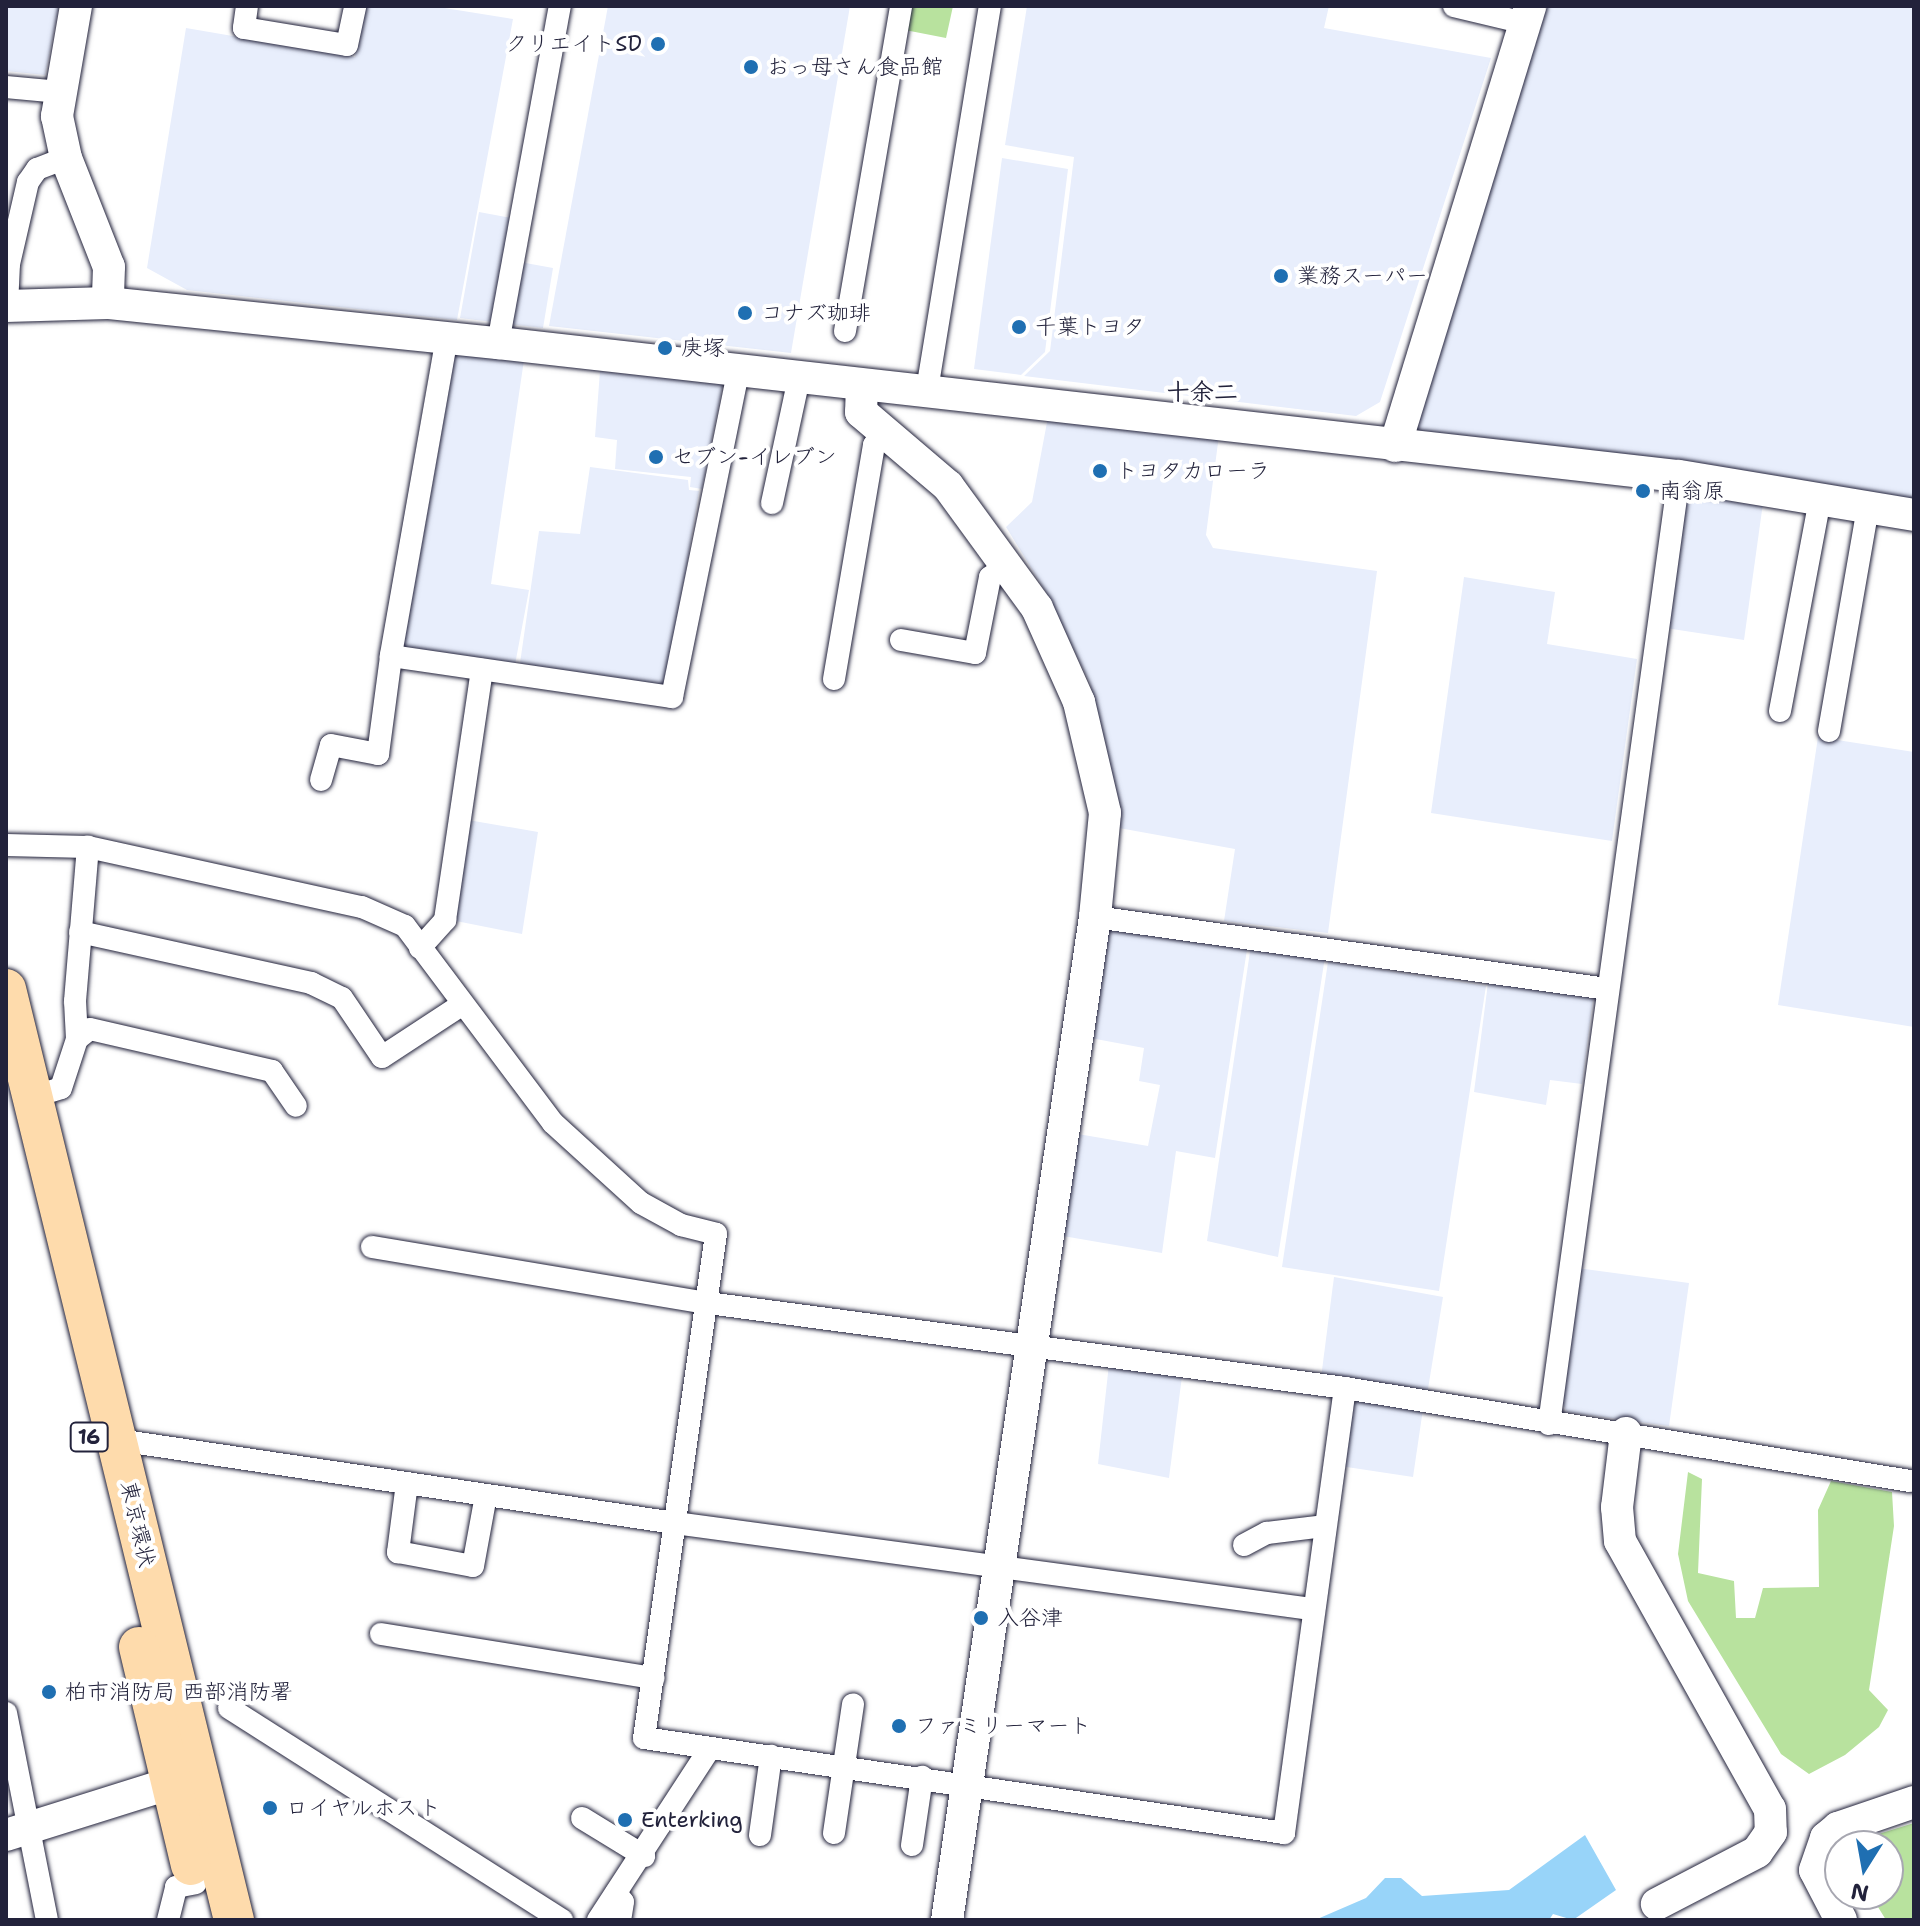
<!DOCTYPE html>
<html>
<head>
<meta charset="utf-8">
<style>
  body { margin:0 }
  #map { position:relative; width:1920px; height:1926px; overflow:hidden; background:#fff; font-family:"Shantell Sans","Klee One",sans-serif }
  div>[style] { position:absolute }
  .built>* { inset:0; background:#e8eefc }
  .green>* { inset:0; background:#b8e29e }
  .water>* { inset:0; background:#98d4f9 }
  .roads { filter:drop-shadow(0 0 2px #22223b) drop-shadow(0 0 2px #22223b) }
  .street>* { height:22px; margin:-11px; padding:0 11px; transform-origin:11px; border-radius:11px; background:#fff }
  .secondary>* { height:32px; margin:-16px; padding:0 16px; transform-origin:16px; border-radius:16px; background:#fff }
  .highway>* { height:40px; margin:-20px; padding:0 20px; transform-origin:20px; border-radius:20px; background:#fedbac }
  .dots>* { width:22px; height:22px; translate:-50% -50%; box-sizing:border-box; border:4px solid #fff; border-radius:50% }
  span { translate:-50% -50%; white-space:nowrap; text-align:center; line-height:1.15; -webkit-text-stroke:8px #fff; paint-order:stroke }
  .shield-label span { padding:2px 6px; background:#fff; border:2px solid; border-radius:6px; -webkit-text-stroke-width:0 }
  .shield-label { font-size:20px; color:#22223b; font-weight:700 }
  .poi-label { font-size:22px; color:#22223b }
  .right { translate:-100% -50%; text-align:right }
  .left { translate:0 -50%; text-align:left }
  .street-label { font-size:22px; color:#22223b }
  .neighbourhood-label { font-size:24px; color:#22223b; font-weight:700 }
  .frame { position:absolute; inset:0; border:8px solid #22223b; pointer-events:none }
  .north { position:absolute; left:1824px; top:1830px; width:80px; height:80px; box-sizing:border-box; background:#fff; border:2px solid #a7a7b1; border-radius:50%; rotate:191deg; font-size:22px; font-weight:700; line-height:32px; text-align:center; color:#22223b }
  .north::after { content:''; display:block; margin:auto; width:28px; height:36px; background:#1f6fb2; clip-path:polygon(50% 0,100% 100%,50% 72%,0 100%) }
</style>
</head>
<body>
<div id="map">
  <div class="built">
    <i style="clip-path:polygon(6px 6px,59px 6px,45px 75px,6px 71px)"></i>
    <i style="clip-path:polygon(365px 6px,432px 6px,513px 19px,457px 320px,187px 290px,147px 268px,186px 28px,355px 57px)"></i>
    <i style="clip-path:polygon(608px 6px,850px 6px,791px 353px,549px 326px)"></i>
    <i style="clip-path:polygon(1027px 6px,1329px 6px,1324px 28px,1491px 58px,1380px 402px,1356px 416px,1024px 376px,1050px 351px,1074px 157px,1005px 145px)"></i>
    <i style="clip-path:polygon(1541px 6px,1914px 6px,1914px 501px,1420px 434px,1414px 422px)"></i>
    <i style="clip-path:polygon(1002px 158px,1068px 169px,1045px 352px,1021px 375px,974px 369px)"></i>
    <i style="clip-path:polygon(479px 212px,512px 218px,493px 322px,460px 318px)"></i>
    <i style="clip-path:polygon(520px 262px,553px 268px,543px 328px,509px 324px)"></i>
    <i style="clip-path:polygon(452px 352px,524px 360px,491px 584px,529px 590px,514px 670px,401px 648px)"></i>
    <i style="clip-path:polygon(600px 371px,723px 383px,702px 489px,690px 487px,691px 477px,615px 469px,617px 440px,595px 437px)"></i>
    <i style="clip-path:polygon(1048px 417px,1219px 435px,1206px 535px,1213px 548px,1377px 571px,1328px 933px,1224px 921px,1235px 849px,1119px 828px,1120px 807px,1090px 683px,1046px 592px,1006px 527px,1032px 502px)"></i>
    <i style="clip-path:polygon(590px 467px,688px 480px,689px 490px,699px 491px,667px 684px,655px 689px,519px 670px,539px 531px,580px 534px)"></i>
    <i style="clip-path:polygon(1680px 490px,1763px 503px,1744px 640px,1659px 627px)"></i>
    <i style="clip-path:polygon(1464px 577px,1555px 592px,1547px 644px,1637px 659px,1612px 841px,1431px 813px)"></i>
    <i style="clip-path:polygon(1818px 737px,1914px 752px,1914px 1027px,1778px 1005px)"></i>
    <i style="clip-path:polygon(468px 820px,538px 832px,522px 934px,451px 920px)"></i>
    <i style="clip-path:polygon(1123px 926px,1248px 943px,1215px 1158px,1176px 1151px,1162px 1253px,1057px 1235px,1072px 1133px,1148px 1146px,1160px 1085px,1139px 1081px,1144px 1048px,1085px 1037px,1105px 932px)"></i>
    <i style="clip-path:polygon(1251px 945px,1325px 957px,1278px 1257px,1207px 1241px)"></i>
    <i style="clip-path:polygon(1328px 962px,1486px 986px,1439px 1291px,1282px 1267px)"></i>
    <i style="clip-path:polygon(1489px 975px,1585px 988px,1593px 999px,1582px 1084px,1550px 1080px,1546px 1105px,1474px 1092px)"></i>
    <i style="clip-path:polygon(1577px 1268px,1689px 1283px,1669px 1426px,1567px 1412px,1560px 1398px)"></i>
    <i style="clip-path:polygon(1334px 1277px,1443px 1297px,1427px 1395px,1321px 1378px)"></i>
    <i style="clip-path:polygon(1109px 1364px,1182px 1376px,1169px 1478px,1098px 1464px)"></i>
    <i style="clip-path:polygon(1358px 1401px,1423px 1409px,1413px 1477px,1340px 1466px,1350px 1408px)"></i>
  </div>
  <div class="green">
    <i style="clip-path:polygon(910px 6px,953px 6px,946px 38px,905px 30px)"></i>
    <i style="clip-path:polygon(1688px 1472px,1702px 1479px,1698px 1573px,1734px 1581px,1736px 1618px,1755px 1618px,1763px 1588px,1819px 1587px,1818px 1510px,1831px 1481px,1892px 1492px,1894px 1526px,1869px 1690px,1888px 1710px,1879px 1727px,1845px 1755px,1809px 1774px,1781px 1754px,1688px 1601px,1678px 1554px)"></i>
    <i style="clip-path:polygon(1914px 1823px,1914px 1920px,1886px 1920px,1870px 1894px,1888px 1894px,1888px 1846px,1869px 1846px,1872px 1836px)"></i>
  </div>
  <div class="water">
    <i style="clip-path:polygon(1585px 1835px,1616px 1890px,1573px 1920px,1553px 1914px,1549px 1920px,1315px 1920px,1366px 1898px,1385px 1878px,1401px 1878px,1422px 1896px,1509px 1890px)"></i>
  </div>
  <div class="roads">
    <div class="street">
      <i style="left:247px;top:6px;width:22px;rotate:98deg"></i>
      <i style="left:244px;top:28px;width:104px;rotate:9.4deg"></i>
      <i style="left:347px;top:45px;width:40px;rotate:-78deg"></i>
      <i style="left:1454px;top:6px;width:73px;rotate:13.5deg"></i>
      <i style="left:6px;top:87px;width:54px;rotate:5.3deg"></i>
      <i style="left:7px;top:306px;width:42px;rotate:-87.3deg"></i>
      <i style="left:9px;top:264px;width:84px;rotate:-77deg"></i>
      <i style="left:28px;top:182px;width:16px;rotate:-55deg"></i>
      <i style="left:37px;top:169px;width:31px;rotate:-21deg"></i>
      <i style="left:845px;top:331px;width:330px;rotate:-80.2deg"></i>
      <i style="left:447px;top:337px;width:324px;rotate:100deg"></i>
      <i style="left:391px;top:656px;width:284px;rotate:8.3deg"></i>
      <i style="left:672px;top:697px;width:332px;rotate:-78.5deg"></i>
      <i style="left:498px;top:343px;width:343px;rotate:-79.6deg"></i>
      <i style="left:927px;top:390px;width:389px;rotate:-80.7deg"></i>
      <i style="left:772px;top:503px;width:128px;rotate:-77.8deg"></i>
      <i style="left:901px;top:640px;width:75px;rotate:10deg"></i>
      <i style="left:975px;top:653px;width:77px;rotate:-78.8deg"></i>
      <i style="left:990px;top:577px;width:23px;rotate:-34deg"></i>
      <i style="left:834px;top:679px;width:237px;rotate:-80.3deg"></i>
      <i style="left:874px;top:445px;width:17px;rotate:-54deg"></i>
      <i style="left:1780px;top:711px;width:216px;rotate:-79.3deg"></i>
      <i style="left:1829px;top:731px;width:227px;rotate:-80.1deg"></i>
      <i style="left:321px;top:780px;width:36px;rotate:-74deg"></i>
      <i style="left:331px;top:745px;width:48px;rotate:10.8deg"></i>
      <i style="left:378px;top:754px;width:99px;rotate:-82.4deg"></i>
      <i style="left:6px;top:845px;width:82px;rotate:1.4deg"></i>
      <i style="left:88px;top:847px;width:280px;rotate:12.4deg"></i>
      <i style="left:362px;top:907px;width:47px;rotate:23.8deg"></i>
      <i style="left:405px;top:926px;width:246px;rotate:53.1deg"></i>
      <i style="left:553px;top:1123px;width:119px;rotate:42.3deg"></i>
      <i style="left:641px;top:1203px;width:46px;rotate:28.8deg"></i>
      <i style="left:681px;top:1225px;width:36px;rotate:14deg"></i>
      <i style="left:716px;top:1234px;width:509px;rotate:98.13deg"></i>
      <i style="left:644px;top:1738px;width:647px;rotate:8.44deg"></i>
      <i style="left:1284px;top:1833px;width:449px;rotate:-82.2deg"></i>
      <i style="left:1095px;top:917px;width:517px;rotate:8deg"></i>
      <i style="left:80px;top:932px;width:237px;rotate:12.4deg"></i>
      <i style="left:311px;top:983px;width:34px;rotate:26deg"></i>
      <i style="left:342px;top:998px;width:71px;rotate:55.9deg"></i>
      <i style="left:382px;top:1057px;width:93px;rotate:-33.2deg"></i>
      <i style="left:420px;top:948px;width:38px;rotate:-48deg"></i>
      <i style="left:445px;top:920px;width:253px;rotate:-81.6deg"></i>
      <i style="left:77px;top:1039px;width:16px;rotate:-38deg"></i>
      <i style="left:90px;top:1029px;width:187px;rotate:13deg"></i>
      <i style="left:272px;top:1071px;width:42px;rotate:55.6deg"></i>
      <i style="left:32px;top:1097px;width:30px;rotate:-17deg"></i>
      <i style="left:61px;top:1088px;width:52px;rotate:-71.9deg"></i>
      <i style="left:77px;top:1039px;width:38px;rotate:-93deg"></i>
      <i style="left:75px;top:1001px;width:155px;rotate:-85.2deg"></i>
      <i style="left:372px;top:1247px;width:341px;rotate:9.5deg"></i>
      <i style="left:708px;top:1303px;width:643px;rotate:7.6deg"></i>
      <i style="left:1345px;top:1388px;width:573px;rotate:9.35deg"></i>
      <i style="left:1549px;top:1424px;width:957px;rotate:-82.19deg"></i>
      <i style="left:118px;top:1440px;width:563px;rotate:8.48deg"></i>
      <i style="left:675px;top:1523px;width:642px;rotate:7.7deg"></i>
      <i style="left:407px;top:1483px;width:70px;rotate:97.4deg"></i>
      <i style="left:398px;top:1552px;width:76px;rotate:10.6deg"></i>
      <i style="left:473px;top:1566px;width:72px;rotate:-79.6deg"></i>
      <i style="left:1244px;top:1545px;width:26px;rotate:-28deg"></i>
      <i style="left:1267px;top:1533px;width:57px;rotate:-7deg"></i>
      <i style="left:381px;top:1634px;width:276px;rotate:9.2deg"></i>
      <i style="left:229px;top:1708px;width:395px;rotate:32.5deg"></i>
      <i style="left:6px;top:1713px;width:211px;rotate:78.8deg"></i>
      <i style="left:582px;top:1818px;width:73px;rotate:31.5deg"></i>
      <i style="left:834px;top:1833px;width:130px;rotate:-81.6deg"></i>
      <i style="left:760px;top:1835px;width:80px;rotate:-82.1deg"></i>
      <i style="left:912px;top:1845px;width:69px;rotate:-81.6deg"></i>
      <i style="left:616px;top:1893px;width:11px;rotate:52deg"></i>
      <i style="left:623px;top:1902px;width:18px;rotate:99deg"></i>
      <i style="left:168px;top:1920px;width:34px;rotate:-76deg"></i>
      <i style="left:176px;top:1887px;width:20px;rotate:-11deg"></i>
      <i style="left:598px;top:1920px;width:205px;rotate:-56.9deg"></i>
    </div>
    <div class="secondary">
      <i style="left:76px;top:6px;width:112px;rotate:99.8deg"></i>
      <i style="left:57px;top:116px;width:43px;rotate:77.9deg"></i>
      <i style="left:66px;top:158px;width:117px;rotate:68.5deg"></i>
      <i style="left:109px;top:267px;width:36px;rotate:92deg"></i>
      <i style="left:6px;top:306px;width:102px;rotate:-1.7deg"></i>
      <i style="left:108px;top:303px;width:392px;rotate:5.9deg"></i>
      <i style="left:498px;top:343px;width:1188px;rotate:6.43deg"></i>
      <i style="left:1679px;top:476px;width:238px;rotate:9.4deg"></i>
      <i style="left:862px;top:385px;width:27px;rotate:92deg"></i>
      <i style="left:861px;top:412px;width:114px;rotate:40.4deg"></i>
      <i style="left:948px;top:486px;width:151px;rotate:53.9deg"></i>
      <i style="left:1037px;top:608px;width:103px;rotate:65.9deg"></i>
      <i style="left:1079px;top:702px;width:114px;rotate:76.8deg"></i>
      <i style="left:1105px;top:813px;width:104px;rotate:95.5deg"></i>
      <i style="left:1095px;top:917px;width:1014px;rotate:98.39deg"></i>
      <i style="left:1395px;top:446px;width:460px;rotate:-72.9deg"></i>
      <i style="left:1626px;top:1433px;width:75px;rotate:96.9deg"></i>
      <i style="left:1617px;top:1507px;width:34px;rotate:85deg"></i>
      <i style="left:1620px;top:1541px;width:307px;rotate:60.8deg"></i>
      <i style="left:1770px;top:1809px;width:23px;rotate:88deg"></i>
      <i style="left:1771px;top:1832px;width:24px;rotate:125deg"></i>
      <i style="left:1757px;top:1852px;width:113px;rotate:152.5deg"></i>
      <i style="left:6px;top:1835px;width:197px;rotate:-17.4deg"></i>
      <i style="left:1841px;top:1920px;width:56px;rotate:-117.5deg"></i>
      <i style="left:1815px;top:1870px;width:34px;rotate:-71deg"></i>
      <i style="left:1826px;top:1838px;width:16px;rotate:-40deg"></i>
      <i style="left:1838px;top:1828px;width:80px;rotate:-18.9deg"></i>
    </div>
    <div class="highway">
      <i style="left:6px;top:989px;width:959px;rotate:76.24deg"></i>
      <i style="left:139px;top:1647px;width:224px;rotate:76.6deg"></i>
    </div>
  </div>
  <div class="dots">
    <i style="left:658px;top:44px;background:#1f6fb2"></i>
    <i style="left:751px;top:67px;background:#1f6fb2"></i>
    <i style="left:1281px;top:276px;background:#1f6fb2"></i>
    <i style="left:745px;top:313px;background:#1f6fb2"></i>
    <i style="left:1019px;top:327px;background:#1f6fb2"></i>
    <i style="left:665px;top:348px;background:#1f6fb2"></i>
    <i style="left:656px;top:457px;background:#1f6fb2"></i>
    <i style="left:1100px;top:471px;background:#1f6fb2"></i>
    <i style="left:1643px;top:491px;background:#1f6fb2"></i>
    <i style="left:981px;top:1618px;background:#1f6fb2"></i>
    <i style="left:49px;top:1692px;background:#1f6fb2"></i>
    <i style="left:899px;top:1726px;background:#1f6fb2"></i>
    <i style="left:270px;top:1808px;background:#1f6fb2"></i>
    <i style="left:625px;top:1820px;background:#1f6fb2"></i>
  </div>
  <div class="shield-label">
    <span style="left:89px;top:1437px">16</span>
  </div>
  <div class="poi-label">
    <span class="right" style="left:642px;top:44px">クリエイトSD</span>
    <span class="left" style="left:767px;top:67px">おっ母さん食品館</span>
    <span class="left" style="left:1297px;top:276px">業務スーパー</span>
    <span class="left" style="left:761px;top:313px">コナズ珈琲</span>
    <span class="left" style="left:1035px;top:327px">千葉トヨタ</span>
    <span class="left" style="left:681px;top:348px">庚塚</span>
    <span class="left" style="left:672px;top:457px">セブン-イレブン</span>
    <span class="left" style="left:1116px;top:471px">トヨタカローラ</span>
    <span class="left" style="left:1659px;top:491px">南翁原</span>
    <span class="left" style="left:997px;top:1618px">入谷津</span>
    <span class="left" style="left:65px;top:1692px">柏市消防局 西部消防署</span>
    <span class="left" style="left:915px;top:1726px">ファミリーマート</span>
    <span class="left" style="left:286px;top:1808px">ロイヤルホスト</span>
    <span class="left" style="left:641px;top:1820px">Enterking</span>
  </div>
  <div class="street-label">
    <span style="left:138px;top:1524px;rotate:77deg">東京環状</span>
  </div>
  <div class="neighbourhood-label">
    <span style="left:1202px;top:393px">十余二</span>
  </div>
  <div class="frame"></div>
  <div class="north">N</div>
</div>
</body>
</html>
